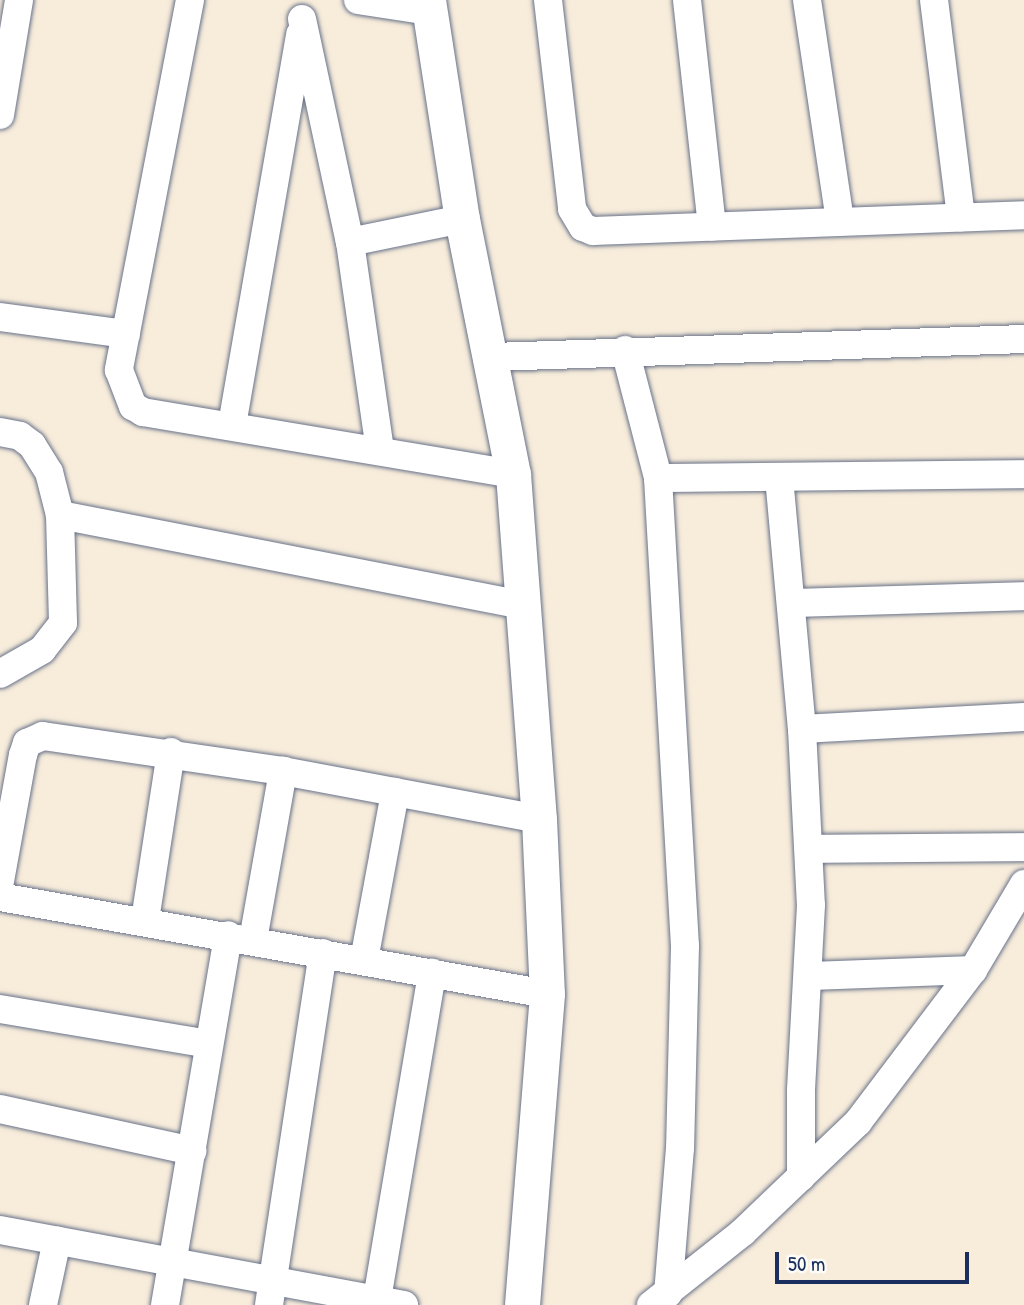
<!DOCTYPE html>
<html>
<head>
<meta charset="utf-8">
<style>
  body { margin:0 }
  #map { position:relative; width:1024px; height:1305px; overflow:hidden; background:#f8eddb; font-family:"Patrick Hand",sans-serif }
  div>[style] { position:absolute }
  .roads { filter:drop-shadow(0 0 2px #68728a) drop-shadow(0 0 2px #68728a) }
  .minor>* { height:28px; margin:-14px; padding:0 14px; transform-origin:14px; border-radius:14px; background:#fff }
  .tertiary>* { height:35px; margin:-17.5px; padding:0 17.5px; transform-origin:17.5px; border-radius:17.5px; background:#fff }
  span { translate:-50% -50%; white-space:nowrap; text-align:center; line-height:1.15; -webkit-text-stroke:5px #fdfcf7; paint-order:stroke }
  .scale { position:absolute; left:775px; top:1252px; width:194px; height:32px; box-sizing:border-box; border:4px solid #1b2f5e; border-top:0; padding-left:9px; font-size:21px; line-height:24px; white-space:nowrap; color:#1b2f5e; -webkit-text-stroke:5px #fdfcf7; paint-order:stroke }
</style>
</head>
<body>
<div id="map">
  <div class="roads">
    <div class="minor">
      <i style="left:190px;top:0;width:377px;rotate:100.9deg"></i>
      <i style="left:119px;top:370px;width:39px;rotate:69deg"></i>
      <i style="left:133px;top:406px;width:12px;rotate:31deg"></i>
      <i style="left:143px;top:412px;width:375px;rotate:9.5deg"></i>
      <i style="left:358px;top:0;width:73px;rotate:8.7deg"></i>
      <i style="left:548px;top:0;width:210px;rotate:83.4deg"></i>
      <i style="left:572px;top:209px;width:21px;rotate:59deg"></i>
      <i style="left:583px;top:227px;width:11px;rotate:22deg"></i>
      <i style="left:593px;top:231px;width:431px;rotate:-2.1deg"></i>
      <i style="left:687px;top:0;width:228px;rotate:83.7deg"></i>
      <i style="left:807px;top:0;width:224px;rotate:81.5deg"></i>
      <i style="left:934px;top:0;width:219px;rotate:82.9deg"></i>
      <i style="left:302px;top:19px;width:228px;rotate:77.9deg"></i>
      <i style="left:350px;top:242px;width:209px;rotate:81.8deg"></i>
      <i style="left:0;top:115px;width:117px;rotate:-80.6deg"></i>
      <i style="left:350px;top:242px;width:114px;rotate:-11.6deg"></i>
      <i style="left:0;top:317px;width:127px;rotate:7.7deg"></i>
      <i style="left:625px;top:350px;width:132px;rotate:75.5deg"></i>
      <i style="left:658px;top:478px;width:469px;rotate:86.7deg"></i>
      <i style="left:685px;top:946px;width:202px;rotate:91.4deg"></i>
      <i style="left:680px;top:1148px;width:146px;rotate:94.7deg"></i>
      <i style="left:493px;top:357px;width:531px;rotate:-1.94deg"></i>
      <i style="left:232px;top:425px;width:397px;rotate:-80.1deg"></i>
      <i style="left:0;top:432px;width:20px;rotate:11deg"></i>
      <i style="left:20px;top:436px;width:15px;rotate:37deg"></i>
      <i style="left:32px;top:445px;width:32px;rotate:58deg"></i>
      <i style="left:49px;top:472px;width:44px;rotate:75.7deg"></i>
      <i style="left:60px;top:515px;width:108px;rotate:88.4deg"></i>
      <i style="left:63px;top:623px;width:34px;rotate:128deg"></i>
      <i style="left:42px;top:650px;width:48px;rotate:150.3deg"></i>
      <i style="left:779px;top:477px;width:253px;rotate:84.8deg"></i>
      <i style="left:802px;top:729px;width:176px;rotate:87.1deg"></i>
      <i style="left:811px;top:905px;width:186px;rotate:93.1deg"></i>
      <i style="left:801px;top:1091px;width:86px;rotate:90deg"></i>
      <i style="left:658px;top:478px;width:366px;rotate:-0.6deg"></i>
      <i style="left:60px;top:515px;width:469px;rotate:11deg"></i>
      <i style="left:791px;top:603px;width:233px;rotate:-1.7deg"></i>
      <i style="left:802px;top:729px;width:222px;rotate:-3.1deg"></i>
      <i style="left:809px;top:849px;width:215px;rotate:-0.5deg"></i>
      <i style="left:0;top:881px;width:128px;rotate:-79.7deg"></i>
      <i style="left:23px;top:755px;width:13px;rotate:-72deg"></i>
      <i style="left:27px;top:743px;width:17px;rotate:-24deg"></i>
      <i style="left:43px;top:736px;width:243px;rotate:8.3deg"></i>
      <i style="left:283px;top:771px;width:260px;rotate:10.6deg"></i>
      <i style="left:0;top:897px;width:556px;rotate:10.06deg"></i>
      <i style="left:145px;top:920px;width:170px;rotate:-81.2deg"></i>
      <i style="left:253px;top:940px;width:172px;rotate:-79.9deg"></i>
      <i style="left:364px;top:960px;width:171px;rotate:-79.5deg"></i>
      <i style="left:811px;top:976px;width:162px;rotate:-2.1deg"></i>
      <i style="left:0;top:1009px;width:212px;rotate:9.5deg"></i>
      <i style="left:0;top:1109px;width:197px;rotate:12.3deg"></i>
      <i style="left:0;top:1230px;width:411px;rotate:10.5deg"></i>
      <i style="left:43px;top:1305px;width:66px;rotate:-77.8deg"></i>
      <i style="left:165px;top:1305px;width:375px;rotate:-80.3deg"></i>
      <i style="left:269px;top:1305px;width:356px;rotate:-81.3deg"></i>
      <i style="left:376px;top:1305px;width:337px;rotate:-80.4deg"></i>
      <i style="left:651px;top:1305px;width:117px;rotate:-38.4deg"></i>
      <i style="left:743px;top:1232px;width:159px;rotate:-43.7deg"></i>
      <i style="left:858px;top:1122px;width:191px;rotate:-52.9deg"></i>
      <i style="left:973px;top:970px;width:100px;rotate:-59.3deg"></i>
    </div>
    <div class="tertiary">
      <i style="left:428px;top:0;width:222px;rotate:81.2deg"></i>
      <i style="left:462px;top:219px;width:260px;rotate:78.7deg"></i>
      <i style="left:513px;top:474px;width:346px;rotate:85.7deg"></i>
      <i style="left:539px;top:819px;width:175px;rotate:87.4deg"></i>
      <i style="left:547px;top:994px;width:312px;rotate:94.6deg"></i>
    </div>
  </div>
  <div class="scale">50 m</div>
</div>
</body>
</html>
